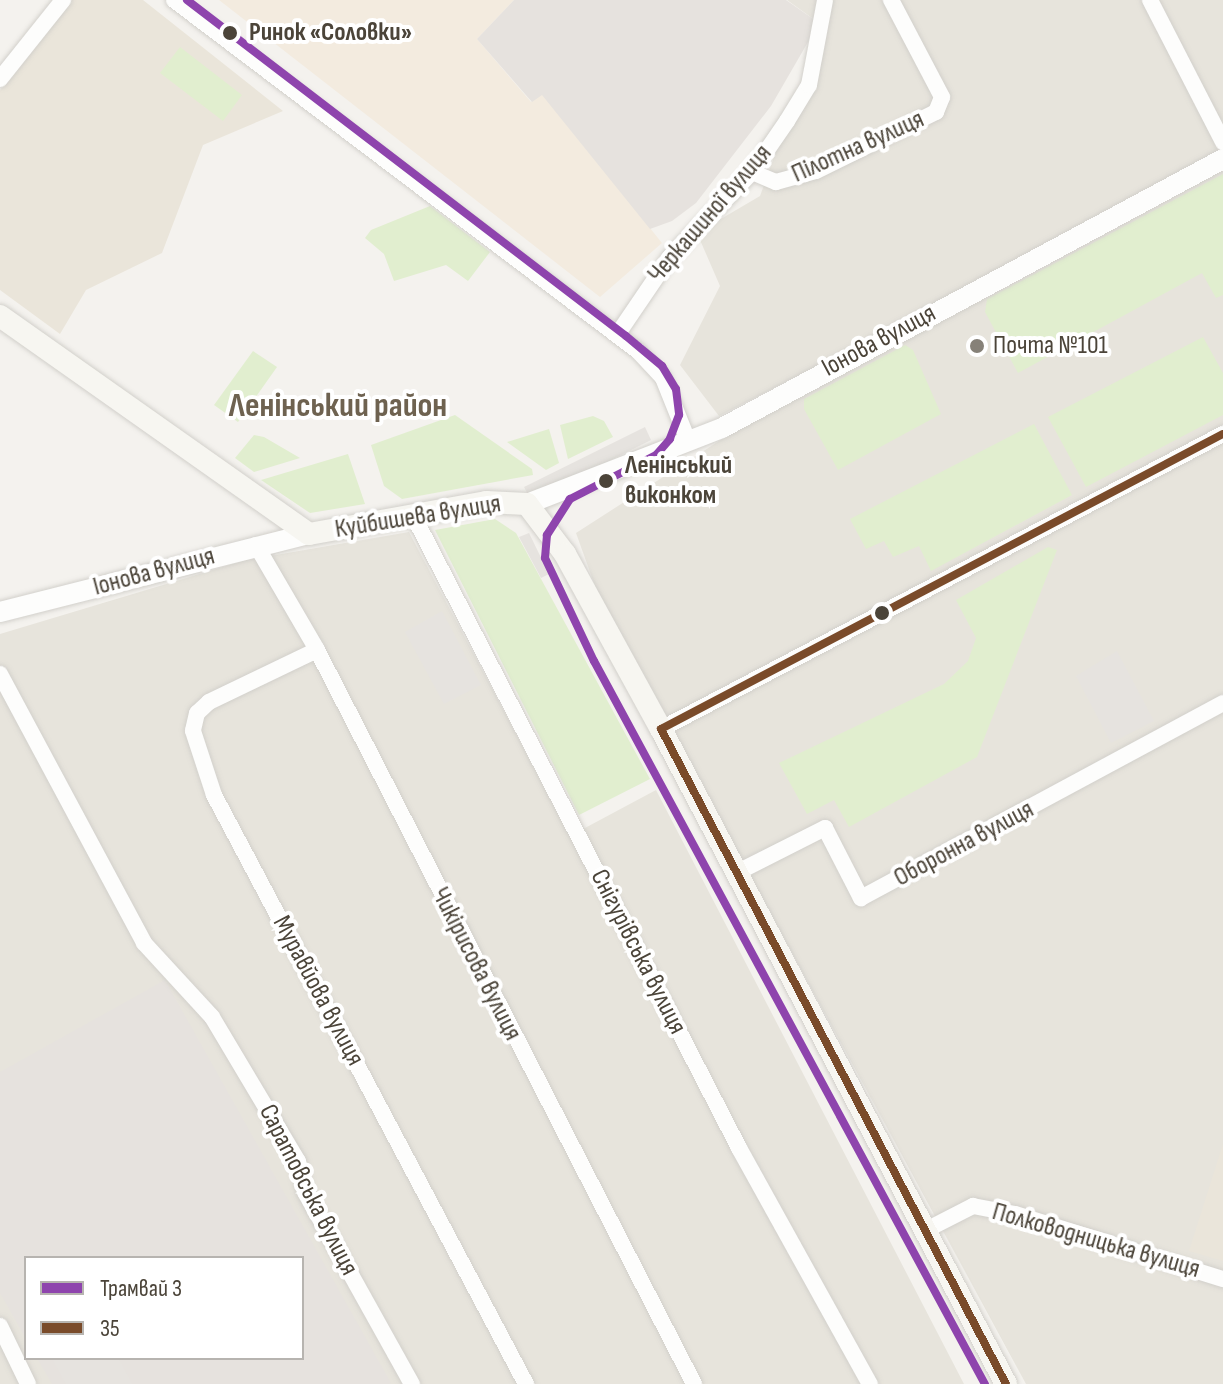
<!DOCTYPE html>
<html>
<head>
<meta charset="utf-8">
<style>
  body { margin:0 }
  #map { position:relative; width:1223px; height:1384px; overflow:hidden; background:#f4f2ee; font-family:"Sofia Sans Condensed",sans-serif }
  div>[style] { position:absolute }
  .residential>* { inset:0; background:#e7e4dc }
  .commercial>* { inset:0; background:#f3ebdf }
  .industrial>* { inset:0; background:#e6e2de }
  .education>* { inset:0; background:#eae5da }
  .green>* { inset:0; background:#e1eecf }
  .parking>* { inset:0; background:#e6e3df }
  .roads { filter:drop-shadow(0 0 2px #d2d0cb) drop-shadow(0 0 2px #d2d0cb) }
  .minor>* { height:16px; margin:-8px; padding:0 8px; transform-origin:8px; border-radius:8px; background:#fdfdfc }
  .tertiary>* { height:20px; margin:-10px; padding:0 10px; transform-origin:10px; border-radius:10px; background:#fdfdfc }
  .secondary>* { height:22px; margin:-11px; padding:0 11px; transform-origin:11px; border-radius:11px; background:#f7f6f1 }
  .bus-1>* { height:8px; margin:-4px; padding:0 4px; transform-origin:4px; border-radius:4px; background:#7a4b2a }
  .tram-1>* { height:8px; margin:-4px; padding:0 4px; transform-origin:4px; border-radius:4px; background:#8e44ad }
  .dots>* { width:22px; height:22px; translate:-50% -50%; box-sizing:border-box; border:4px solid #fff; border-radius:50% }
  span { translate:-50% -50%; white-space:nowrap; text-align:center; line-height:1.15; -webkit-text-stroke:8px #fff; paint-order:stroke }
  .stop-label { font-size:26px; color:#4b4439; font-weight:700 }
  .left { translate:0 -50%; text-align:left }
  .street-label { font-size:26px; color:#4b4439 }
  .poi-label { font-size:26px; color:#4b4439 }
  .district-label { font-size:34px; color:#6e6250; font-weight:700 }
  .legend { position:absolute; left:24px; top:1256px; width:280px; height:104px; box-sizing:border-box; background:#fff; border:2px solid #b7b4b0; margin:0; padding:10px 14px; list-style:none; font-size:24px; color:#4b4439 }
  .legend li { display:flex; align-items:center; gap:16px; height:40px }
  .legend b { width:40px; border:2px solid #b7b4b0 }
</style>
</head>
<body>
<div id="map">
  <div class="residential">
    <i style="clip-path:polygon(787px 0,1223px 0,1223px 1384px,1026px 1384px,599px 597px,576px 533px,758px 416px,1197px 172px,719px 416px,680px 365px,720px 286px,697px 233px,760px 196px,787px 121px,809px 85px,819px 23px)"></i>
    <i style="clip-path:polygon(evenodd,409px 532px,570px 836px,656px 790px,964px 1384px,0 1384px,0 634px,246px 560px,409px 532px,26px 1258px,302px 1258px,302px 1358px,26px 1358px,26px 1258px)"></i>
  </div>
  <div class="commercial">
    <i style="clip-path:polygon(219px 0,514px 0,477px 39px,531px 102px,542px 94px,662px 243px,600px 297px)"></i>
  </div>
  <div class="industrial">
    <i style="clip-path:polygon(514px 0,786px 0,819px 23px,771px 106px,696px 203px,672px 221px,650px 229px,542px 95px,532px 102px,477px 39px)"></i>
    <i style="clip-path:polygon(165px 980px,391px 1383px,388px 1384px,52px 1384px,37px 1358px,302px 1358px,302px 1258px,26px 1258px,26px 1339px,0 1293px,0 1072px)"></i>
  </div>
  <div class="education">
    <i style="clip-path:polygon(72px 0,143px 0,283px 111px,203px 145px,162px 253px,86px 290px,60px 334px,0 290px,0 90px)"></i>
    <i style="clip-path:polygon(1223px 1144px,1223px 1261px,1189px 1251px)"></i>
  </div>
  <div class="green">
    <i style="clip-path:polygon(180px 47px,242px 95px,223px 121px,160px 73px)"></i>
    <i style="clip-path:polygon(1223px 174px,1223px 295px,1216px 298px,1202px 273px,1018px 373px,985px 312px,987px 299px)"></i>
    <i style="clip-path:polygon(430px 206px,490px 252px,468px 281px,446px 265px,394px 281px,384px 254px,365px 238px,371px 230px)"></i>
    <i style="clip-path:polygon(1203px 337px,1223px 373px,1223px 415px,1086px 487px,1048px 417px)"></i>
    <i style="clip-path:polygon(905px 345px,913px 350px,941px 414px,838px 470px,804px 409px,804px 399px)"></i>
    <i style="clip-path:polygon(253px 351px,277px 367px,238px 422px,214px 405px)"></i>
    <i style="clip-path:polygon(455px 415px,532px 469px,533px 475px,402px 499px,384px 486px,371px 445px)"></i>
    <i style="clip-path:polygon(593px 416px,604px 421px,613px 437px,568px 459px,560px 425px)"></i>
    <i style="clip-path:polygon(1034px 424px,1072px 495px,931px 571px,919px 546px,893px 557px,884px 541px,866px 549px,850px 519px)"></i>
    <i style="clip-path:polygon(549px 429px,559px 463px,546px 470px,507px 442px)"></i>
    <i style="clip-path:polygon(254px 435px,264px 437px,300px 458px,254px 472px,235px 458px)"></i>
    <i style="clip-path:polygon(348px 454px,365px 504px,310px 513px,261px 480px)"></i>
    <i style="clip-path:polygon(495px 519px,516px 533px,650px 779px,579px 815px,435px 530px)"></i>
    <i style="clip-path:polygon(1048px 547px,1057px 550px,977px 757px,849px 827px,834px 800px,807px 814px,779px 763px,944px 684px,968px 661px,976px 638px,956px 600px)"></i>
  </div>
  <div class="parking">
    <i style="clip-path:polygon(645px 427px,651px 440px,531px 500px,524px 487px)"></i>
    <i style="clip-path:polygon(529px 533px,549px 574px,541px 578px,519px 537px)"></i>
    <i style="clip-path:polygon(442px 611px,481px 685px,444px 704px,405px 632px)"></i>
    <i style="clip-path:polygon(1117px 651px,1154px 721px,1111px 743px,1076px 676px)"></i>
    <i style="clip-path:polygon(52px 1358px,118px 1358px,132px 1384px,66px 1384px)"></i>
  </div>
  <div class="roads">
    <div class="minor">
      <i style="left:174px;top:0;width:582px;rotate:37.11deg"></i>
      <i style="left:638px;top:351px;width:37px;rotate:47deg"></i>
      <i style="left:663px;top:378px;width:65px;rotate:68.2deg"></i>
      <i style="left:1150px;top:0;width:160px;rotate:62.8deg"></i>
      <i style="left:0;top:79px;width:101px;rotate:-51.4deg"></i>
      <i style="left:752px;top:172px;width:26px;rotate:23deg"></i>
      <i style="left:776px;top:182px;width:41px;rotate:-15.4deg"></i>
      <i style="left:816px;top:171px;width:134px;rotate:-26.2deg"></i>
      <i style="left:936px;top:112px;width:16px;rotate:-68deg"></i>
      <i style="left:942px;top:97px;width:110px;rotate:-117.7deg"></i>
      <i style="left:617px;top:335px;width:94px;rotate:-55.8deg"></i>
      <i style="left:670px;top:257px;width:118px;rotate:-46deg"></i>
      <i style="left:752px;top:172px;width:62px;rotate:-55.5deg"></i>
      <i style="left:787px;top:121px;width:42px;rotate:-58.6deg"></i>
      <i style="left:809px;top:85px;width:86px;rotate:-79.3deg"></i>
      <i style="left:413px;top:515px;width:712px;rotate:62.75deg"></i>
      <i style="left:739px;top:1148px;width:270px;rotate:61deg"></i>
      <i style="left:256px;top:545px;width:121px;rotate:59.8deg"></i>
      <i style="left:317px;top:650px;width:825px;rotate:62.81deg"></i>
      <i style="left:317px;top:650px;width:120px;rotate:154.3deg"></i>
      <i style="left:209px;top:702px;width:16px;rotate:137deg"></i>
      <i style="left:197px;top:713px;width:18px;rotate:103deg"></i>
      <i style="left:193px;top:731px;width:67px;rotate:71.8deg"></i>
      <i style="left:214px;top:795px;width:667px;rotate:62.09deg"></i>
      <i style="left:0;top:674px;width:305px;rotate:61.8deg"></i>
      <i style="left:144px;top:943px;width:100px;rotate:47.4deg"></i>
      <i style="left:212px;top:1017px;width:168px;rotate:59.2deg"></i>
      <i style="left:298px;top:1161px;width:32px;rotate:77deg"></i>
      <i style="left:305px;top:1192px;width:220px;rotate:60.9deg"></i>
      <i style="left:661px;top:729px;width:635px;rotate:-27.7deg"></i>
      <i style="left:736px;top:873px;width:100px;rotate:-26.8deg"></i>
      <i style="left:825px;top:828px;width:79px;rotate:62.8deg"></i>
      <i style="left:861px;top:898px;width:411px;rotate:-28.3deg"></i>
      <i style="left:926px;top:1230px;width:53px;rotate:-27.1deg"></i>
      <i style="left:973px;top:1206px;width:43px;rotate:10.8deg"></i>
      <i style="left:1015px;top:1214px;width:218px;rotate:17.4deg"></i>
      <i style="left:0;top:1326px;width:64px;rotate:64.2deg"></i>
    </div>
    <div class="tertiary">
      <i style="left:527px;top:504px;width:209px;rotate:-21.3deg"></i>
      <i style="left:722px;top:428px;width:569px;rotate:-28.23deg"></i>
      <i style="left:0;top:612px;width:319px;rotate:-14.2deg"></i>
    </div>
    <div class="secondary">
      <i style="left:0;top:316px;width:378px;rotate:35.2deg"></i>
      <i style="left:309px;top:534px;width:180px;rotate:-10.2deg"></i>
      <i style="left:486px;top:502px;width:41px;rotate:2.8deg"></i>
      <i style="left:527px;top:504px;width:63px;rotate:52.8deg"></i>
      <i style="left:565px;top:554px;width:200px;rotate:61.3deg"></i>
      <i style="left:661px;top:729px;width:740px;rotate:62.22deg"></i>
    </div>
  </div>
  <div class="bus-1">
    <i style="left:661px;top:729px;width:740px;rotate:62.22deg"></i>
    <i style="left:661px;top:729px;width:635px;rotate:-27.7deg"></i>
  </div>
  <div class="tram-1">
    <i style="left:187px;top:0;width:553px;rotate:37.43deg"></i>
    <i style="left:626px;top:336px;width:47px;rotate:39.8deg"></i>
    <i style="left:662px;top:366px;width:27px;rotate:59deg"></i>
    <i style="left:676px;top:389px;width:26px;rotate:83deg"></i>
    <i style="left:679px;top:415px;width:26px;rotate:111deg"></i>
    <i style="left:670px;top:439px;width:21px;rotate:131deg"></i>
    <i style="left:656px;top:455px;width:97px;rotate:152.9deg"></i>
    <i style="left:570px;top:499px;width:43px;rotate:122.6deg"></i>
    <i style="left:547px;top:535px;width:23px;rotate:95deg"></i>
    <i style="left:545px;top:558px;width:114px;rotate:64.6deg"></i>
    <i style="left:594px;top:661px;width:822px;rotate:61.6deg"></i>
  </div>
  <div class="dots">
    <i style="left:230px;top:33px;background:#4b4439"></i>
    <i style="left:977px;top:346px;background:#868178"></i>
    <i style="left:606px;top:481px;background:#4b4439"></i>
    <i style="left:882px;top:613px;background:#4b4439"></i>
  </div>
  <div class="stop-label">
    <span class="left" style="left:249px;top:33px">Ринок «Соловки»</span>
    <span class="left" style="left:625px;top:481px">Ленінський<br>виконком</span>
  </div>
  <div class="street-label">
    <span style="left:858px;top:147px;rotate:-24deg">Пілотна вулиця</span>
    <span style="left:710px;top:214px;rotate:-49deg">Черкашиної вулиця</span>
    <span style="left:879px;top:341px;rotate:-28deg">Іонова вулиця</span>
    <span style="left:418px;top:517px;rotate:-9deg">Куйбишева вулиця</span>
    <span style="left:154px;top:572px;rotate:-15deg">Іонова вулиця</span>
    <span style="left:964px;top:844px;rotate:-28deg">Оборонна вулиця</span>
    <span style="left:638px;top:952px;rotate:63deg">Снігурівська вулиця</span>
    <span style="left:476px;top:964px;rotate:63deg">Чикірисова вулиця</span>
    <span style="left:318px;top:991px;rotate:62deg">Муравйова вулиця</span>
    <span style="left:308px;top:1190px;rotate:63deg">Саратовська вулиця</span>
    <span style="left:1096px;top:1241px;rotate:16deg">Полководницька вулиця</span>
  </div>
  <div class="poi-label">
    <span class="left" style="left:993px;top:346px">Почта №101</span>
  </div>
  <div class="district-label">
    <span style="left:338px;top:406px">Ленінський район</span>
  </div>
  <ul class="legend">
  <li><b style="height:10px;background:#8e44ad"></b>Трамвай 3</li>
  <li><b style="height:10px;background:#7a4b2a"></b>35</li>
  </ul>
</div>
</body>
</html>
